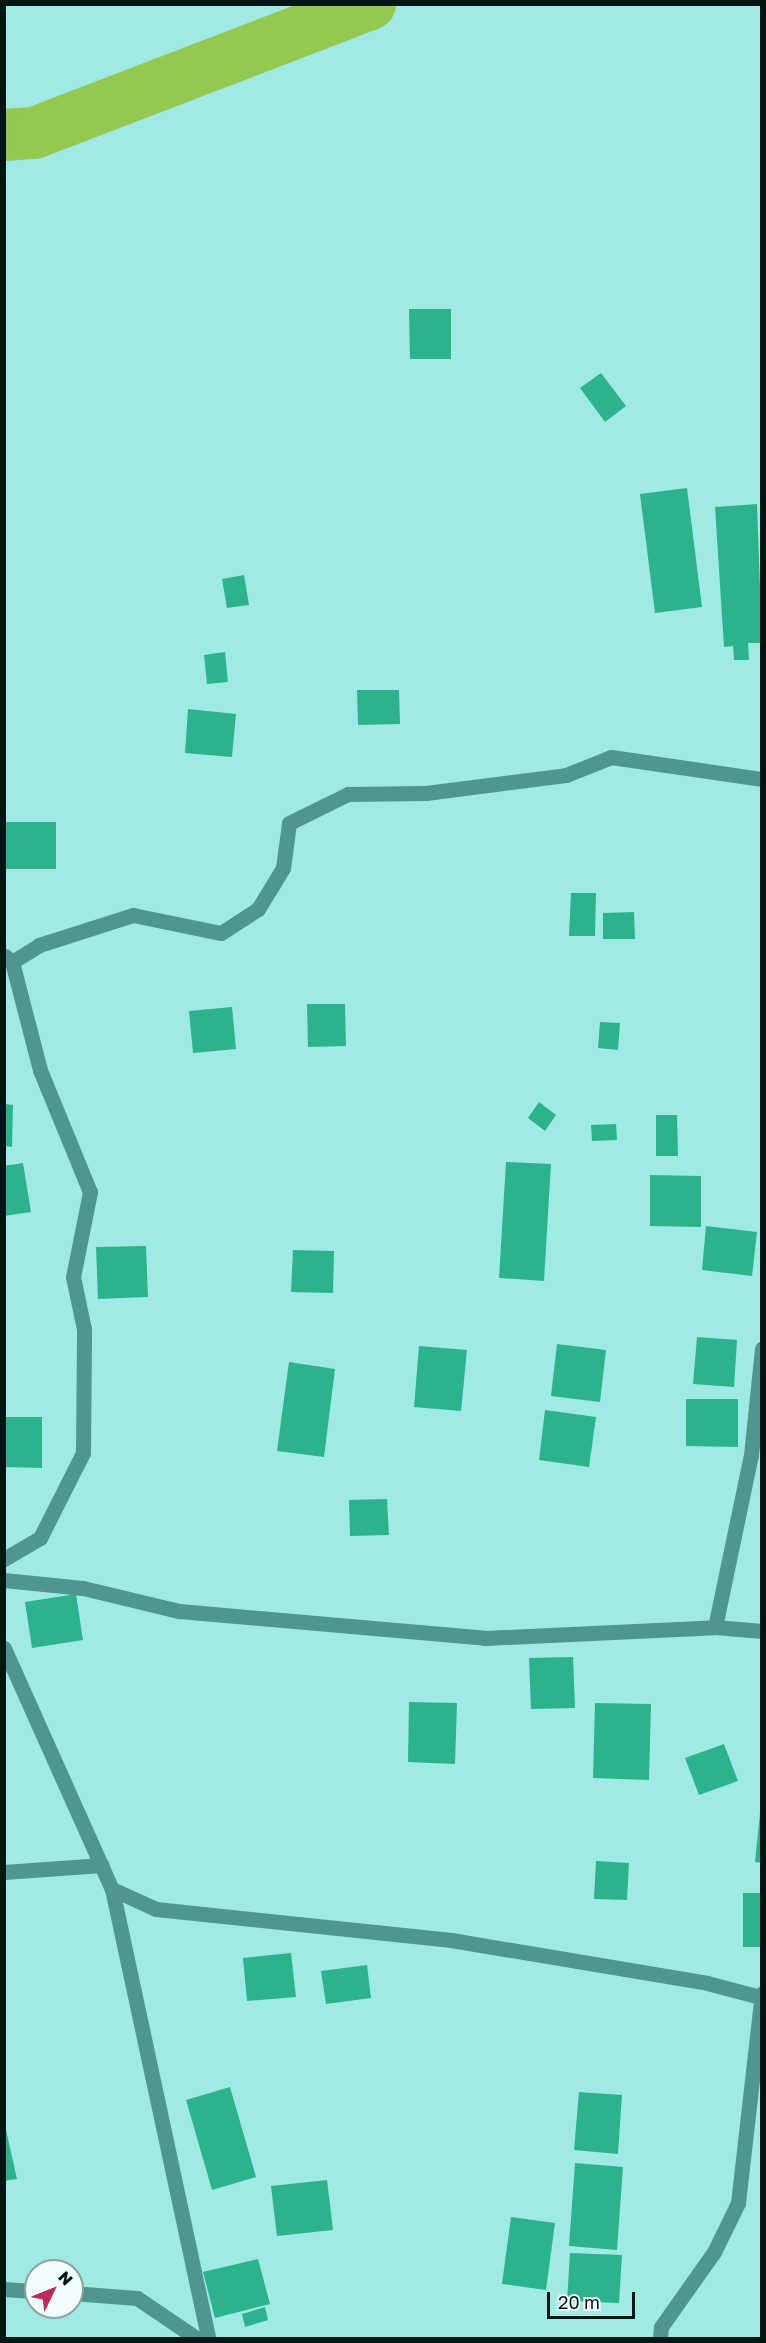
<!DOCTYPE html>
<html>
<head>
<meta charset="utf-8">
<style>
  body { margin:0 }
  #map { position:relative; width:766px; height:2343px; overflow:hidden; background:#a0eae4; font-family:"Golos Text",sans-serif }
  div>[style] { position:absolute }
  .river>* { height:52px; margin:-26px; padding:0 26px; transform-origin:26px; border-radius:26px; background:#94c851 }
  .building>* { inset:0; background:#2cb38e }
  .minor>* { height:15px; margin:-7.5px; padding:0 7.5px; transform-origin:7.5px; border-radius:7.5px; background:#509690 }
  span { translate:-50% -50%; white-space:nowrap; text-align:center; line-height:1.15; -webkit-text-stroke:6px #f0fefd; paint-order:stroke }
  .frame { position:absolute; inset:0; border:6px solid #001615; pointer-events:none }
  .north { position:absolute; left:24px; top:2259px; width:60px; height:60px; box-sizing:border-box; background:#f0fefd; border:2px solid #90a1a0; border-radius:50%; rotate:47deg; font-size:16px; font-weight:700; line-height:24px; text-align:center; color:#001615 }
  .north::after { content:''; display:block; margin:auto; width:21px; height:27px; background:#bb2b55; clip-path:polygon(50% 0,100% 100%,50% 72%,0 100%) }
  .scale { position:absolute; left:547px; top:2292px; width:88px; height:27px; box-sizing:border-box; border:3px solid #001615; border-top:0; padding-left:8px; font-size:18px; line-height:21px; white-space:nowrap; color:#001615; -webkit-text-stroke:4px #f0fefd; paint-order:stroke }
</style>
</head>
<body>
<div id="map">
  <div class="river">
    <i style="left:4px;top:135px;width:30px;rotate:-4deg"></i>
    <i style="left:34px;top:133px;width:360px;rotate:-21deg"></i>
  </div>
  <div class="building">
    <i style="clip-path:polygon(409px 309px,451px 309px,451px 359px,410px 359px)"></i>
    <i style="clip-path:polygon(601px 373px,626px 406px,605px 422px,580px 388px)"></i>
    <i style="clip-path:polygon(687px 488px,702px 607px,655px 613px,640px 494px)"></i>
    <i style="clip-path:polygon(757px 504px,762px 643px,748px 643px,749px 660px,734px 660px,733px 646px,724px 647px,715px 507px)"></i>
    <i style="clip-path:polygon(244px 575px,249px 605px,227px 608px,222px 579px)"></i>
    <i style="clip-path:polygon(225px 652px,228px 682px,207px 684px,204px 655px)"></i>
    <i style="clip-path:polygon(357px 690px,399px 690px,400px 724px,358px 725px)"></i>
    <i style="clip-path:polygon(188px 709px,236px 714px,232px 757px,185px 753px)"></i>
    <i style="clip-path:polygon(4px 822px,56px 822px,56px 869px,4px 869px)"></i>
    <i style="clip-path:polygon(571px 893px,596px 893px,595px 936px,569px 936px)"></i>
    <i style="clip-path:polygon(634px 912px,635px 939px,603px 939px,603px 913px)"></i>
    <i style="clip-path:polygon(307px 1004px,345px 1004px,346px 1046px,308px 1047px)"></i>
    <i style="clip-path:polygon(232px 1007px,236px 1049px,193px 1053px,189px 1011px)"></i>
    <i style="clip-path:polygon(600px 1022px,620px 1023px,618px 1050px,598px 1048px)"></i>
    <i style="clip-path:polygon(539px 1102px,556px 1115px,545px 1131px,528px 1118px)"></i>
    <i style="clip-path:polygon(5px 1104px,13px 1105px,12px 1147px,5px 1146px)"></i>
    <i style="clip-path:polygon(656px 1115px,677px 1115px,678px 1156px,656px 1156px)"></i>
    <i style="clip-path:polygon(616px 1124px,617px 1140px,592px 1141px,591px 1125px)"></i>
    <i style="clip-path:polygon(506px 1162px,551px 1164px,544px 1281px,499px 1278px)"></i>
    <i style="clip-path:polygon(23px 1163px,31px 1212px,4px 1216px,4px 1166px)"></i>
    <i style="clip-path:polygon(650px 1175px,701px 1176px,701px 1227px,650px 1226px)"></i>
    <i style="clip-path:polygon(706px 1226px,757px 1232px,752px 1276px,702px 1270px)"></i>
    <i style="clip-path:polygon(146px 1246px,148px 1297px,98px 1299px,96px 1247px)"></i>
    <i style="clip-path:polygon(293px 1250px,334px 1251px,333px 1293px,291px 1292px)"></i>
    <i style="clip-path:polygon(697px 1337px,737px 1340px,734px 1387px,693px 1384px)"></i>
    <i style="clip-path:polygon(557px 1344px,606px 1350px,600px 1402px,551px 1396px)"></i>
    <i style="clip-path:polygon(419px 1346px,467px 1350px,461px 1411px,414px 1407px)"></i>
    <i style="clip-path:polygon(289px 1362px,335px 1369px,324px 1457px,277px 1451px)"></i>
    <i style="clip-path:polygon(686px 1399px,738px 1399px,738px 1447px,686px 1446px)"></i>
    <i style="clip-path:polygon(545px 1410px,596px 1417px,589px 1467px,539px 1460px)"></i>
    <i style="clip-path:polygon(4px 1417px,42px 1417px,42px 1468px,4px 1467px)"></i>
    <i style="clip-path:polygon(387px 1499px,389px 1535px,350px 1536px,349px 1500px)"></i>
    <i style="clip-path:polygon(76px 1594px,83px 1640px,32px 1648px,25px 1602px)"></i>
    <i style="clip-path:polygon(573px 1657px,575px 1708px,531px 1709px,529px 1658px)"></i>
    <i style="clip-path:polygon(409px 1702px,457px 1703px,455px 1764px,408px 1762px)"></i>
    <i style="clip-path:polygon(595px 1703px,651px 1704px,649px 1780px,593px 1778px)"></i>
    <i style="clip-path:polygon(724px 1744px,738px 1781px,699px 1795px,685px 1758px)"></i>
    <i style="clip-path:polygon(760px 1813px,762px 1813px,762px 1863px,755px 1862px)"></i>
    <i style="clip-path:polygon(596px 1861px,629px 1863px,627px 1900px,594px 1899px)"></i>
    <i style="clip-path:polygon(743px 1893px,762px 1893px,762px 1947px,743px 1947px)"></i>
    <i style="clip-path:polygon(291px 1953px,296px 1997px,247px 2001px,243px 1958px)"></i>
    <i style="clip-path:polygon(367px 1965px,371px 1998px,326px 2004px,321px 1971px)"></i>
    <i style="clip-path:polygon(230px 2087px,256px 2177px,212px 2190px,186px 2100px)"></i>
    <i style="clip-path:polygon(579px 2092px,622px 2095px,618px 2154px,574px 2150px)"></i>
    <i style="clip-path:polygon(4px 2121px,17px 2179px,4px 2181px)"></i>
    <i style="clip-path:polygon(575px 2163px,623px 2167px,617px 2250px,569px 2246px)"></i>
    <i style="clip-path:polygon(327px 2180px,333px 2230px,277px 2236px,271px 2186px)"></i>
    <i style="clip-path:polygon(511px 2217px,555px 2223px,546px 2290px,502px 2284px)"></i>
    <i style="clip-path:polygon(570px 2253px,622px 2255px,619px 2303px,567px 2301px)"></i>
    <i style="clip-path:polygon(258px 2259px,270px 2304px,215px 2318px,203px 2272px)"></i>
    <i style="clip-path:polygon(265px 2307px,268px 2320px,245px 2327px,242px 2314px)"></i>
  </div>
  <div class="minor">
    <i style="left:12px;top:962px;width:32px;rotate:-32deg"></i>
    <i style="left:39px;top:945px;width:99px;rotate:-17.7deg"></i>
    <i style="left:133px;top:915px;width:90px;rotate:11.6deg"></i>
    <i style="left:221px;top:933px;width:44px;rotate:-33deg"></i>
    <i style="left:258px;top:909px;width:48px;rotate:-58.6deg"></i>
    <i style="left:283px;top:868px;width:45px;rotate:-82.4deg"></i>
    <i style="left:289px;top:823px;width:66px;rotate:-26.2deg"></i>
    <i style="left:348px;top:794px;width:78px;rotate:-0.7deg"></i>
    <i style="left:426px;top:793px;width:141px;rotate:-7.3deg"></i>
    <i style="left:566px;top:775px;width:48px;rotate:-21.8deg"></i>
    <i style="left:611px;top:757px;width:153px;rotate:8.3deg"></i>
    <i style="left:4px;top:1559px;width:42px;rotate:-30.3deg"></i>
    <i style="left:40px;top:1538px;width:95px;rotate:-63.2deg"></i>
    <i style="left:83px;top:1453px;width:124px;rotate:-89.5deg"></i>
    <i style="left:84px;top:1329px;width:53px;rotate:-101.9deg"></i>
    <i style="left:73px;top:1277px;width:87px;rotate:-78.7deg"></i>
    <i style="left:90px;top:1192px;width:132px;rotate:-112.3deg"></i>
    <i style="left:40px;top:1070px;width:112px;rotate:-104.5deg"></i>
    <i style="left:12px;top:962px;width:9px;rotate:-139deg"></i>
    <i style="left:4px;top:1580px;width:79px;rotate:5.8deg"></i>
    <i style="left:83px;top:1588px;width:99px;rotate:13.5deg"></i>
    <i style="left:179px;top:1611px;width:307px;rotate:5deg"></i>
    <i style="left:485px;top:1638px;width:230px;rotate:-2.7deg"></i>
    <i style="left:715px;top:1627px;width:47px;rotate:4.9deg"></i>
    <i style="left:715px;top:1627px;width:176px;rotate:-78.2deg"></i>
    <i style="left:751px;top:1455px;width:107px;rotate:-84.1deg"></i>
    <i style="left:4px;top:1648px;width:264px;rotate:65.9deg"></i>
    <i style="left:112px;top:1889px;width:459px;rotate:77.9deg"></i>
    <i style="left:4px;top:1872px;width:98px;rotate:-4.1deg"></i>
    <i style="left:112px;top:1889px;width:48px;rotate:24.4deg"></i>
    <i style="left:156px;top:1909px;width:297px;rotate:6deg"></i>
    <i style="left:451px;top:1940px;width:260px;rotate:9.5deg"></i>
    <i style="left:707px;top:1983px;width:55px;rotate:14.8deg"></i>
    <i style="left:4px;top:2289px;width:32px;rotate:4deg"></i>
    <i style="left:72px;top:2293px;width:65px;rotate:4.4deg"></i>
    <i style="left:137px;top:2298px;width:71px;rotate:34.1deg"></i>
    <i style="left:660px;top:2338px;width:11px;rotate:-85deg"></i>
    <i style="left:661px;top:2327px;width:92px;rotate:-54.8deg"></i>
    <i style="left:714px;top:2252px;width:55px;rotate:-63.9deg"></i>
    <i style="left:738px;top:2203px;width:211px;rotate:-83.5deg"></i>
  </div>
  <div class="frame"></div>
  <div class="north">N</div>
  <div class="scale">20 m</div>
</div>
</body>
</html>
